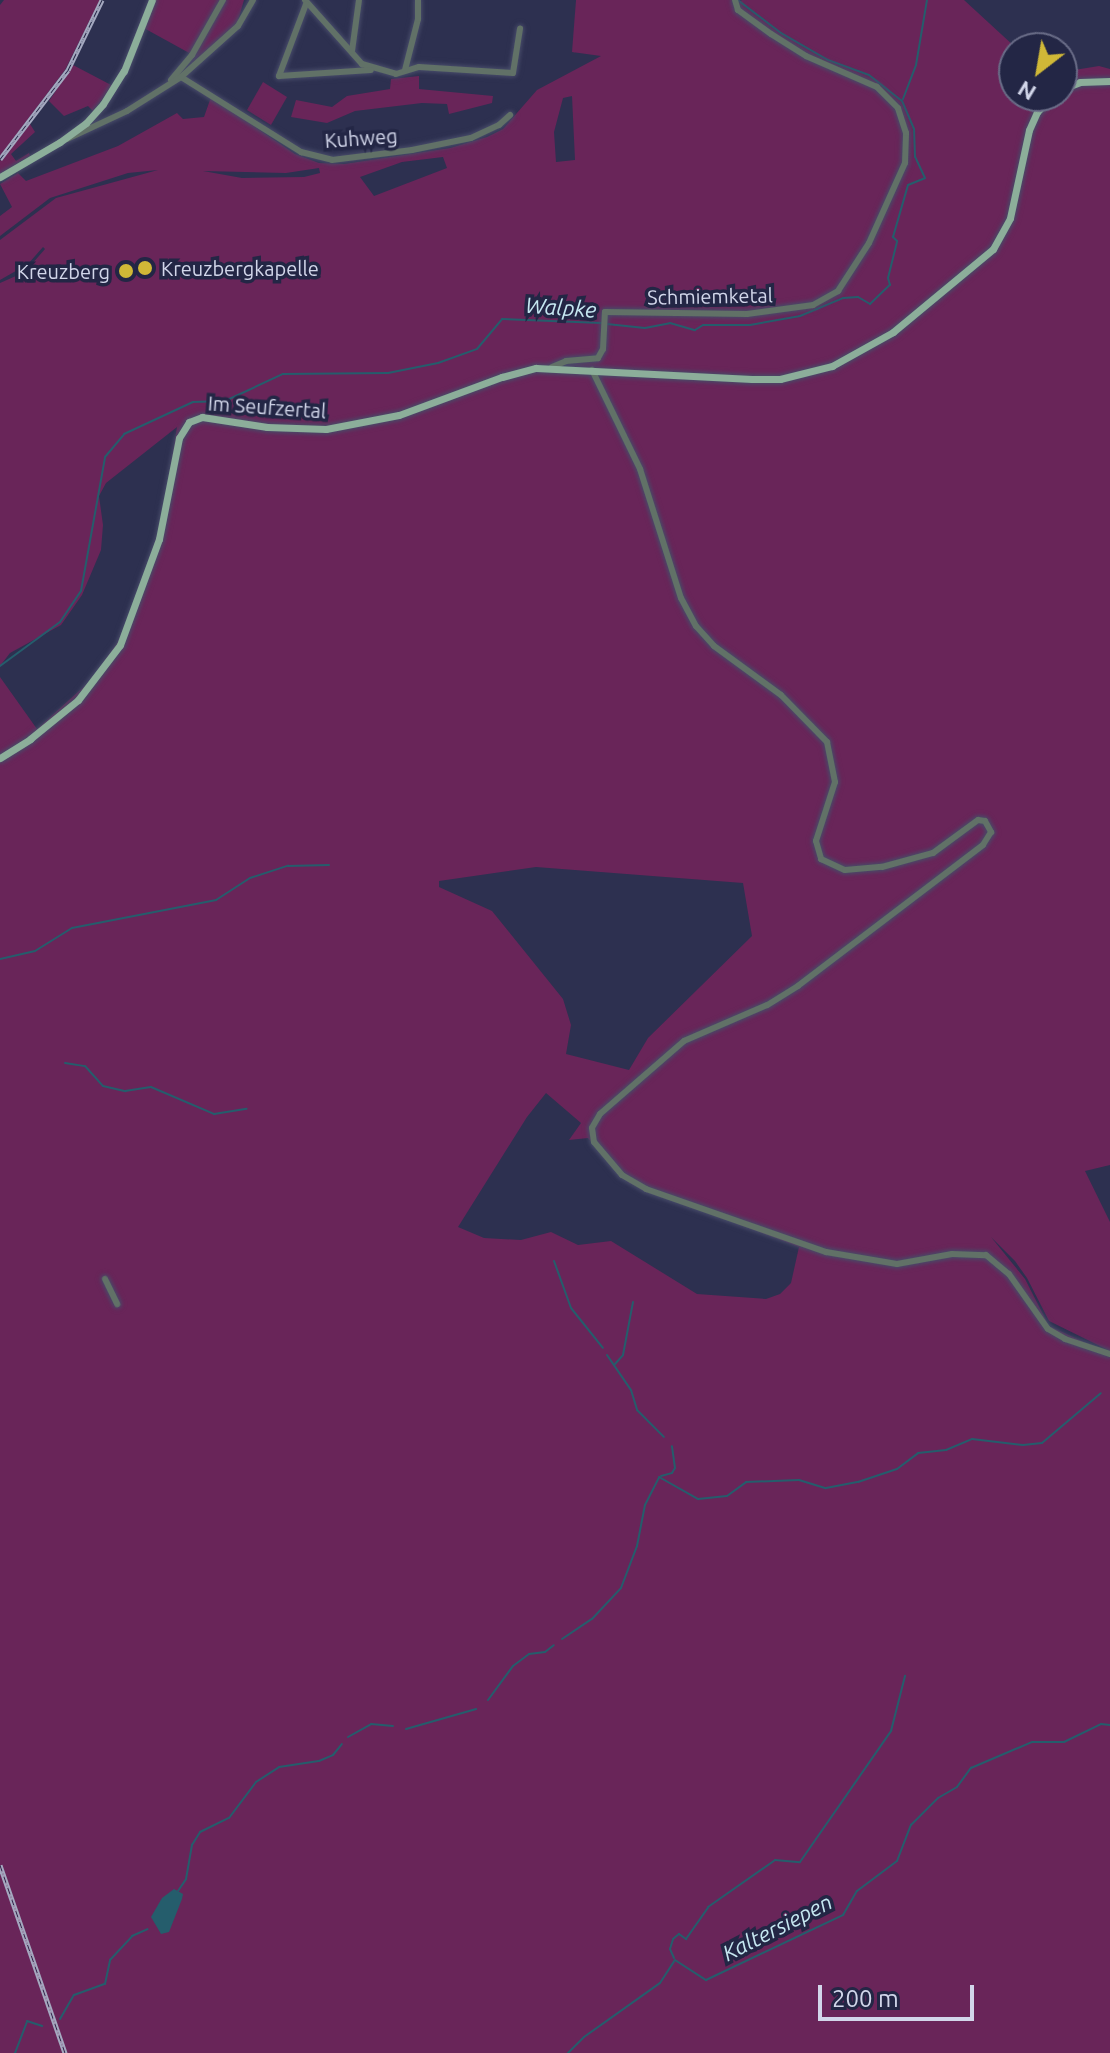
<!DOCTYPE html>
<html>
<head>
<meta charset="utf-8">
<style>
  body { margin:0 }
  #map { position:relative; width:1110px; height:2053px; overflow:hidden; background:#2d3050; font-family:Ubuntu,sans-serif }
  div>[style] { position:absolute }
  .green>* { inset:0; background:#692559 }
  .water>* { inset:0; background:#255d6c }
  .stream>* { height:2px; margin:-1px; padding:0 1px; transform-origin:1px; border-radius:1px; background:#255d6c }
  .roads { filter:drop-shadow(0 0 2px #474b69) drop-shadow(0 0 2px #474b69) }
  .minor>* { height:6px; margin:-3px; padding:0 3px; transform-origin:3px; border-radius:3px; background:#617167 }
  .major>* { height:7px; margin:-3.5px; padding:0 3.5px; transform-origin:3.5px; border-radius:3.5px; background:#8cae9a }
  .rail>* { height:5px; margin-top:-2.5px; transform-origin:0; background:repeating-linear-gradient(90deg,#232645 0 6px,#a5a9c0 0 12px); box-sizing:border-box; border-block:2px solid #a5a9c0 }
  .dots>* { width:22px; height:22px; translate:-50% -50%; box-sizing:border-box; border:4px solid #232645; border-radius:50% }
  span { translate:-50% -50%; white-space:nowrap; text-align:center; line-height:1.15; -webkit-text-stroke:7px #232645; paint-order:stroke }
  .street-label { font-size:20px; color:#d2d6ea }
  .poi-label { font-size:20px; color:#d2d6ea }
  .left { translate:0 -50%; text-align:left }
  .right { translate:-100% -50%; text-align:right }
  .water-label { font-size:22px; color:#c6e7f1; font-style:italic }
  .north { position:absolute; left:998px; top:32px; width:80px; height:80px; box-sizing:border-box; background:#232645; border:2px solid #696c87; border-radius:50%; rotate:211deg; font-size:22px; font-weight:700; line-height:32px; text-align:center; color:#d2d6ea }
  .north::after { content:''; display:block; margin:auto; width:28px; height:36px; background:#d0b837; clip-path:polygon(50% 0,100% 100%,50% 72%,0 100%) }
  .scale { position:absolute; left:818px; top:1985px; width:156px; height:36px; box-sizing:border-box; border:4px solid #d2d6ea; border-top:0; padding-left:10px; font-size:24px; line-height:28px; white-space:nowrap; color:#d2d6ea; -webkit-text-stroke:6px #232645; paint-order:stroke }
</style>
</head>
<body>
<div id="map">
  <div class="green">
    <i style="clip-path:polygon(4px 0,100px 0,65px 70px,0 156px,0 5px)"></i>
    <i style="clip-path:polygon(152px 0,222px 0,191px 54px,142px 27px)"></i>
    <i style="clip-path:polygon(226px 0,244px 0,237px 24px,179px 76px)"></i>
    <i style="clip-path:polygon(evenodd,576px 0,732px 0,734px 6px,742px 0,964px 0,1014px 46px,1043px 42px,1046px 48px,1014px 48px,1014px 96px,1062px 96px,1062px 72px,1099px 66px,1110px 69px,1110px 1165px,1085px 1171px,1110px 1222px,1110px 1351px,1049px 1321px,1027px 1278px,1015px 1261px,991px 1237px,1025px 1279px,1049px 1326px,1110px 1354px,1110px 2053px,0 2053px,0 677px,37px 729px,89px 682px,117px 643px,137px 599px,162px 519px,177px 427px,106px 483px,99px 496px,103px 525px,101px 550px,82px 595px,61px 625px,10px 653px,0 666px,0 283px,25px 272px,45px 249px,43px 247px,28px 264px,0 280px,0 240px,56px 198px,158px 170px,128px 173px,50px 198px,0 236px,0 216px,12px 207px,0 184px,18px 173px,26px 181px,118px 146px,177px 113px,183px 119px,204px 117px,211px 97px,295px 154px,319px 163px,344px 164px,450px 148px,487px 137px,503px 129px,537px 90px,601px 56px,572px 52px,576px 0,572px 96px,575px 160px,556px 162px,554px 132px,563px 98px,572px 96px,576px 0,443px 157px,447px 168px,374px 196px,360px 177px,402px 162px,443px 157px,576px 0,319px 168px,320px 173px,304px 177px,242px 178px,203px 171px,286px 173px,319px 168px,576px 0,536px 867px,743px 883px,752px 936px,648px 1038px,629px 1070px,566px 1054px,571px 1025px,563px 999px,492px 911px,439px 887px,439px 881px,536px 867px,576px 0,546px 1093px,581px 1123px,569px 1140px,588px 1138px,629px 1183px,799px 1247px,791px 1283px,780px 1294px,766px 1299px,697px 1294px,611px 1241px,578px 1245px,551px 1232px,521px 1240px,484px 1238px,458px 1227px,527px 1117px,546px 1093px)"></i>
    <i style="clip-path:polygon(73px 65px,113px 86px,93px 111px,88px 106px,64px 116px,49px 101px)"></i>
    <i style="clip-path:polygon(419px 76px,419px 89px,493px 96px,492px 103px,449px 114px,447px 104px,422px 103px,355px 111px,327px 123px,291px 117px,296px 100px,332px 107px,347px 96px,390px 89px,391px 79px)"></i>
    <i style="clip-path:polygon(263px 82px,287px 97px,271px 125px,247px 110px)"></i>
    <i style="clip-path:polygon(30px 124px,35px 132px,11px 154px,16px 161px,29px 153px,30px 156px,0 174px,0 161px)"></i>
  </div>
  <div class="water">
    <i style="clip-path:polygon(174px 1889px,183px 1894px,182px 1899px,169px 1932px,161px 1934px,151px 1917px,162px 1898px)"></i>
  </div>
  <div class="stream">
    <i style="left:903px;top:99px;width:36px;rotate:-69deg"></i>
    <i style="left:916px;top:65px;width:66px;rotate:-80.4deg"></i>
    <i style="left:607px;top:324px;width:38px;rotate:6deg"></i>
    <i style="left:645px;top:328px;width:25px;rotate:-11deg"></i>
    <i style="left:670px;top:323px;width:26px;rotate:16deg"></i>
    <i style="left:695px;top:330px;width:9px;rotate:-32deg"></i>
    <i style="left:703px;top:325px;width:47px"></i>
    <i style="left:750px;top:325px;width:51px;rotate:-10.2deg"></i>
    <i style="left:800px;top:316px;width:47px;rotate:-22.7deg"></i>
    <i style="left:843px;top:298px;width:15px;rotate:-4deg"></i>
    <i style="left:858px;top:297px;width:14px;rotate:30deg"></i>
    <i style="left:870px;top:304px;width:28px;rotate:-44deg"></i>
    <i style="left:890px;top:285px;width:7px;rotate:-106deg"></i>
    <i style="left:888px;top:278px;width:38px;rotate:-76deg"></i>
    <i style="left:897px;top:241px;width:6px;rotate:-135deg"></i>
    <i style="left:893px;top:237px;width:54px;rotate:-73.9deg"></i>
    <i style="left:908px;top:185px;width:18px;rotate:-22deg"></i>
    <i style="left:925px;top:178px;width:23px;rotate:-115deg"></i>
    <i style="left:915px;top:157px;width:28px;rotate:-92deg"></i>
    <i style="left:914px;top:129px;width:30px;rotate:-113deg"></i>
    <i style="left:902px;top:101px;width:42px;rotate:-141.8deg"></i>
    <i style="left:869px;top:75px;width:44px;rotate:-159.9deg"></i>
    <i style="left:828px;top:60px;width:54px;rotate:-150.1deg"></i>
    <i style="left:781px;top:33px;width:53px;rotate:-142.7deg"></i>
    <i style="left:0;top:666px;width:74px;rotate:-36.3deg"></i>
    <i style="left:60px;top:622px;width:37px;rotate:-56deg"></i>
    <i style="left:81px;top:591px;width:136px;rotate:-79.8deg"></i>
    <i style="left:105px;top:457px;width:30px;rotate:-50deg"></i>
    <i style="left:124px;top:434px;width:76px;rotate:-24.9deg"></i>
    <i style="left:193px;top:402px;width:32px;rotate:-2deg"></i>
    <i style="left:225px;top:401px;width:64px;rotate:-25deg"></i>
    <i style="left:283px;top:374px;width:105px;rotate:-0.5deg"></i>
    <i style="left:388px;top:373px;width:51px;rotate:-11.3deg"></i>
    <i style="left:438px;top:363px;width:41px;rotate:-19.7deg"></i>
    <i style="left:477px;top:349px;width:39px;rotate:-50deg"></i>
    <i style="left:502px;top:319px;width:99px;rotate:2.3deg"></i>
    <i style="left:0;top:959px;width:36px;rotate:-13deg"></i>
    <i style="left:35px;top:951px;width:44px;rotate:-31.9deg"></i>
    <i style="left:72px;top:928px;width:147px;rotate:-11deg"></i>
    <i style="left:216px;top:900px;width:40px;rotate:-32.9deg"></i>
    <i style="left:250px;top:878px;width:40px;rotate:-18deg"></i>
    <i style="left:288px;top:866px;width:41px;rotate:-1.4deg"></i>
    <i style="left:65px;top:1063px;width:20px;rotate:9deg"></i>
    <i style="left:85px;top:1066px;width:27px;rotate:48deg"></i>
    <i style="left:103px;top:1086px;width:23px;rotate:13deg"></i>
    <i style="left:125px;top:1091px;width:26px;rotate:-9deg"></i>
    <i style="left:151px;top:1087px;width:69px;rotate:23.2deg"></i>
    <i style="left:214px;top:1114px;width:33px;rotate:-9deg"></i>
    <i style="left:554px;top:1261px;width:50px;rotate:70.1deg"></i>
    <i style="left:571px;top:1308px;width:51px;rotate:51.3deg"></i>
    <i style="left:607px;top:1355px;width:42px;rotate:55.6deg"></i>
    <i style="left:631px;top:1390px;width:21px;rotate:73deg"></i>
    <i style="left:637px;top:1410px;width:38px;rotate:45deg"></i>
    <i style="left:615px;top:1364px;width:12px;rotate:-48deg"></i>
    <i style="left:623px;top:1355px;width:54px;rotate:-79.3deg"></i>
    <i style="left:661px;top:1476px;width:11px;rotate:-15deg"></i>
    <i style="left:672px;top:1473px;width:6px;rotate:-59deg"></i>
    <i style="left:675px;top:1468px;width:22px;rotate:-98deg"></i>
    <i style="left:562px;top:1639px;width:36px;rotate:-34deg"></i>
    <i style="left:592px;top:1619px;width:42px;rotate:-46.9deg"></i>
    <i style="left:621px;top:1588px;width:45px;rotate:-69.1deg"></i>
    <i style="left:637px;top:1546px;width:42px;rotate:-79deg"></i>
    <i style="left:645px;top:1505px;width:31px;rotate:-63deg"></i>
    <i style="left:659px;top:1477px;width:45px;rotate:29.4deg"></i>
    <i style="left:698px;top:1499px;width:29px;rotate:-6deg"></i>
    <i style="left:727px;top:1496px;width:24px;rotate:-36deg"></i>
    <i style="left:746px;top:1482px;width:53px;rotate:-2.2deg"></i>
    <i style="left:799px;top:1480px;width:28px;rotate:17deg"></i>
    <i style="left:826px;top:1488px;width:33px;rotate:-11deg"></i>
    <i style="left:858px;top:1482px;width:41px;rotate:-18.4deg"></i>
    <i style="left:897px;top:1469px;width:26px;rotate:-37deg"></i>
    <i style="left:918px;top:1453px;width:28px;rotate:-6deg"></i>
    <i style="left:946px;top:1450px;width:28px;rotate:-23deg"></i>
    <i style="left:972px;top:1439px;width:51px;rotate:6.7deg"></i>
    <i style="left:1023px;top:1445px;width:19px;rotate:-6deg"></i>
    <i style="left:1042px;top:1443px;width:77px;rotate:-40.3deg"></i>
    <i style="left:488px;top:1700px;width:42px;rotate:-53.7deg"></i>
    <i style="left:513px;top:1666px;width:20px;rotate:-37deg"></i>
    <i style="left:529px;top:1654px;width:16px;rotate:-7deg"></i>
    <i style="left:545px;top:1652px;width:11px;rotate:-38deg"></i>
    <i style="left:406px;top:1729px;width:73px;rotate:-15.9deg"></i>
    <i style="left:348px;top:1737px;width:26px;rotate:-29deg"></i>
    <i style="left:371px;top:1724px;width:22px;rotate:5deg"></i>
    <i style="left:178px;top:1891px;width:14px;rotate:-56deg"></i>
    <i style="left:186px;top:1879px;width:35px;rotate:-80deg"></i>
    <i style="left:192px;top:1845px;width:15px;rotate:-58deg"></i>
    <i style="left:200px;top:1832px;width:32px;rotate:-26deg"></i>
    <i style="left:229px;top:1818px;width:45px;rotate:-53.1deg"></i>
    <i style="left:256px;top:1782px;width:27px;rotate:-33deg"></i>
    <i style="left:279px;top:1767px;width:40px;rotate:-8.5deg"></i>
    <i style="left:319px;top:1761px;width:15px;rotate:-23deg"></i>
    <i style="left:333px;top:1755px;width:14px;rotate:-51deg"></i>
    <i style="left:674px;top:1958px;width:10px;rotate:-114deg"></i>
    <i style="left:670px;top:1949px;width:10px;rotate:-73deg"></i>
    <i style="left:673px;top:1939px;width:8px;rotate:-40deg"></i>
    <i style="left:679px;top:1934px;width:9px;rotate:36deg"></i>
    <i style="left:686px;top:1939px;width:39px;rotate:-55deg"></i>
    <i style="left:708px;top:1907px;width:82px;rotate:-35deg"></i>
    <i style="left:775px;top:1860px;width:25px;rotate:5deg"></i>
    <i style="left:800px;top:1862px;width:160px;rotate:-55.2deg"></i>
    <i style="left:891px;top:1731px;width:57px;rotate:-75.7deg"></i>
    <i style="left:60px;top:2019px;width:28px;rotate:-60deg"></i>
    <i style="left:74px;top:1995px;width:33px;rotate:-20deg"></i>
    <i style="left:105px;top:1984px;width:25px;rotate:-78deg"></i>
    <i style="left:110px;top:1960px;width:33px;rotate:-47deg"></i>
    <i style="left:132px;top:1936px;width:17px;rotate:-24deg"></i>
    <i style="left:15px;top:2053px;width:34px;rotate:-69deg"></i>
    <i style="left:27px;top:2021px;width:16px;rotate:18deg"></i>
    <i style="left:568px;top:2053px;width:23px;rotate:-45deg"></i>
    <i style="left:584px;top:2037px;width:93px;rotate:-35.4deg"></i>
    <i style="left:660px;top:1983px;width:27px;rotate:-57deg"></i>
    <i style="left:675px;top:1960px;width:37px;rotate:33deg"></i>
    <i style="left:706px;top:1980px;width:152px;rotate:-25.4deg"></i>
    <i style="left:843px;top:1915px;width:28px;rotate:-60deg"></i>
    <i style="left:857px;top:1891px;width:50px;rotate:-36.9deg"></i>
    <i style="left:897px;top:1861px;width:39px;rotate:-69deg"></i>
    <i style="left:911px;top:1825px;width:38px;rotate:-45deg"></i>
    <i style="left:938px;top:1798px;width:22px;rotate:-30deg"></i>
    <i style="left:957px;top:1787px;width:24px;rotate:-54deg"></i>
    <i style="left:971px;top:1768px;width:66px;rotate:-23.1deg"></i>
    <i style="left:1032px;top:1742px;width:32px"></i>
    <i style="left:1064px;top:1742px;width:41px;rotate:-25.9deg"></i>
    <i style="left:1101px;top:1724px;width:9px;rotate:6deg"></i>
  </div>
  <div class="roads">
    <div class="minor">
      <i style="left:305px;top:0;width:86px;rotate:48.3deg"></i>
      <i style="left:362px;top:64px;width:35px;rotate:16deg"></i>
      <i style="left:396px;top:74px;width:24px;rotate:-17deg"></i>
      <i style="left:419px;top:67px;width:94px;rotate:3.7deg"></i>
      <i style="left:513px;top:73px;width:45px;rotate:-81deg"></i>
      <i style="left:306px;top:4px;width:77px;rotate:110.6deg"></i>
      <i style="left:279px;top:76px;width:92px;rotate:-3.7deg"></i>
      <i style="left:352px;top:51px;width:51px;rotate:-82.2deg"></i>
      <i style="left:405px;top:70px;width:53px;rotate:-75.7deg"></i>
      <i style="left:418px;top:19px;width:19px;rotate:-90deg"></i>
      <i style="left:181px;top:77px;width:142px;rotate:32deg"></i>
      <i style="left:301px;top:152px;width:32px;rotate:14deg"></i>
      <i style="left:332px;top:160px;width:81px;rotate:-7.1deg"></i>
      <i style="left:412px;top:150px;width:60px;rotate:-11.5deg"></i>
      <i style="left:471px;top:138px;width:31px;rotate:-25deg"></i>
      <i style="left:499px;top:125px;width:15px;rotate:-42deg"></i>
      <i style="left:171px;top:80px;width:33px;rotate:-50deg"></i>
      <i style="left:192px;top:55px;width:63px;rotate:-60.6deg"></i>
      <i style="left:67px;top:139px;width:66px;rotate:-25deg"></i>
      <i style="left:127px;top:111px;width:64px;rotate:-32.2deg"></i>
      <i style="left:181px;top:77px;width:76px;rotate:-41.8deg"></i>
      <i style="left:238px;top:26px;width:30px;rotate:-60deg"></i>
      <i style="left:552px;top:367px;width:15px;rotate:-23deg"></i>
      <i style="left:566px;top:361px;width:32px;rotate:-5deg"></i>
      <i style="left:598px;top:358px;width:10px;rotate:-61deg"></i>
      <i style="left:603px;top:349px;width:37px;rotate:-87deg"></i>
      <i style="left:605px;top:312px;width:142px;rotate:0.8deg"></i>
      <i style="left:747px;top:314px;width:67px;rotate:-7.8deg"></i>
      <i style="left:813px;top:305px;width:29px;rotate:-29deg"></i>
      <i style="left:838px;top:291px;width:57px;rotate:-57.1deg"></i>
      <i style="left:869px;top:243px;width:88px;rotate:-65.8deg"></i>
      <i style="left:905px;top:163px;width:30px;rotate:-88deg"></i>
      <i style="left:906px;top:133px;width:26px;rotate:-108deg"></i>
      <i style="left:898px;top:108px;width:30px;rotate:-135deg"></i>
      <i style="left:877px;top:87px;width:77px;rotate:-156.4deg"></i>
      <i style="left:806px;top:56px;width:41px;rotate:-147.8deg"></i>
      <i style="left:771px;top:34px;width:41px;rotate:-144deg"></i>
      <i style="left:738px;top:10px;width:10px;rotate:-107deg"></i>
      <i style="left:592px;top:370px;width:110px;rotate:64.1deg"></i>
      <i style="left:640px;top:469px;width:135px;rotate:72.4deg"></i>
      <i style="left:681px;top:598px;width:32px;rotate:62deg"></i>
      <i style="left:696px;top:626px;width:27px;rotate:48deg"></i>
      <i style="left:714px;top:646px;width:83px;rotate:36.2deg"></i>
      <i style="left:781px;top:695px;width:66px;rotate:45.6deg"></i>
      <i style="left:827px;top:742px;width:41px;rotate:78.7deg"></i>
      <i style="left:835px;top:782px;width:62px;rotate:107.9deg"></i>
      <i style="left:816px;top:841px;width:19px;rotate:74deg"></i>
      <i style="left:821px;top:859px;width:26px;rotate:25deg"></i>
      <i style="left:845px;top:870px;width:37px;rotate:-5deg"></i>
      <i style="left:882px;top:867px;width:53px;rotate:-15.4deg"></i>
      <i style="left:933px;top:853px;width:56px;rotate:-36.3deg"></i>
      <i style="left:978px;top:820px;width:7px;rotate:8deg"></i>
      <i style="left:985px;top:821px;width:13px;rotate:61deg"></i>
      <i style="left:991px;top:832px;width:15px;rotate:122deg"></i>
      <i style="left:983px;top:845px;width:233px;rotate:142.7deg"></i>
      <i style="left:798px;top:986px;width:36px;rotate:148deg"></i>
      <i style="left:767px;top:1005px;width:90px;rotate:156.6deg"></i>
      <i style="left:684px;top:1041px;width:111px;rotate:139deg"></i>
      <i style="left:600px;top:1114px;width:16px;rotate:120deg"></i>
      <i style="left:592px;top:1128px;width:14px;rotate:82deg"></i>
      <i style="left:594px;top:1142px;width:43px;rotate:49.7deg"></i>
      <i style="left:622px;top:1175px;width:28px;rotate:30deg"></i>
      <i style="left:646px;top:1189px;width:191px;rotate:19.3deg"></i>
      <i style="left:826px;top:1252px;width:72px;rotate:9.6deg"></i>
      <i style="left:897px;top:1264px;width:56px;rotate:-10.3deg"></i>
      <i style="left:952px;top:1254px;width:34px;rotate:2deg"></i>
      <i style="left:986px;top:1255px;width:30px;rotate:40deg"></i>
      <i style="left:1009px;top:1274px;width:67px;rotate:54.7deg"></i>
      <i style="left:1048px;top:1329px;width:20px;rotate:30deg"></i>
      <i style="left:1065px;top:1339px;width:47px;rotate:18.4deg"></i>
      <i style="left:105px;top:1279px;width:28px;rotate:64deg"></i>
    </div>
    <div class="major">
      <i style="left:1062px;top:89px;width:19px;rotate:-21deg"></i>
      <i style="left:1080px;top:82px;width:30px;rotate:-2deg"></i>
      <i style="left:0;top:177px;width:69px;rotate:-30.3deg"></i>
      <i style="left:60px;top:142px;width:32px;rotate:-36deg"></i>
      <i style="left:86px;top:123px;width:25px;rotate:-48deg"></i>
      <i style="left:103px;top:104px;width:39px;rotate:-58deg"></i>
      <i style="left:124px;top:71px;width:76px;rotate:-68.5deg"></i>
      <i style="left:0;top:758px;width:36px;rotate:-32deg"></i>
      <i style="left:30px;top:739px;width:62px;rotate:-39.1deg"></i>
      <i style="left:78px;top:700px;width:69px;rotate:-52.6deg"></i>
      <i style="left:120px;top:645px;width:113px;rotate:-69.8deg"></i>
      <i style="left:159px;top:539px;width:103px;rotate:-78.8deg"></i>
      <i style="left:179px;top:438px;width:19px;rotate:-58deg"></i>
      <i style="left:189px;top:422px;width:14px;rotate:-21deg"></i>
      <i style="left:202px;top:417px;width:66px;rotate:8.7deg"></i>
      <i style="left:267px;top:427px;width:59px;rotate:1.9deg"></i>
      <i style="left:326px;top:429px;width:74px;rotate:-10.9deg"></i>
      <i style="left:399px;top:415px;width:110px;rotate:-20.3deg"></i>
      <i style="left:502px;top:377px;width:35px;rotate:-15deg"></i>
      <i style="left:536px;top:368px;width:216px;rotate:2.9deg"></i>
      <i style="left:752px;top:379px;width:28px"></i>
      <i style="left:780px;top:379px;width:54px;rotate:-14deg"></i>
      <i style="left:832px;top:366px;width:70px;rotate:-29.1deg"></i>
      <i style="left:893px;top:332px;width:130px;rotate:-39.7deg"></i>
      <i style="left:993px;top:249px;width:35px;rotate:-61deg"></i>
      <i style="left:1010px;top:218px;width:90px;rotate:-77.8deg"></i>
      <i style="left:1029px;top:130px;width:20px;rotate:-66deg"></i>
      <i style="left:1037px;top:112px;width:22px;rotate:-47deg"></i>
    </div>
  </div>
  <div class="rail">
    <i style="left:0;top:159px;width:112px;rotate:-52.6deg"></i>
    <i style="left:68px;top:70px;width:78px;rotate:-64.1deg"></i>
    <i style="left:0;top:1865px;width:199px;rotate:70.9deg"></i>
  </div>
  <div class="dots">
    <i style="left:145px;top:268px;background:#d0b837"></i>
    <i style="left:126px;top:271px;background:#d0b837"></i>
  </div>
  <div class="street-label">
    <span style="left:361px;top:138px;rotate:-4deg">Kuhweg</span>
    <span style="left:710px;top:296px;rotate:-1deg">Schmiemketal</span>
    <span style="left:267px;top:407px;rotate:4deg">Im Seufzertal</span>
  </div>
  <div class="poi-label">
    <span class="left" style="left:161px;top:268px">Kreuzbergkapelle</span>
    <span class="right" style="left:110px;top:271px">Kreuzberg</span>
  </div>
  <div class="water-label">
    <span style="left:561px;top:307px;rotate:4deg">Walpke</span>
    <span style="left:777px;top:1927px;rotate:-27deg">Kaltersiepen</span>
  </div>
  <div class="north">N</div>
  <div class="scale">200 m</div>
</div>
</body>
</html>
